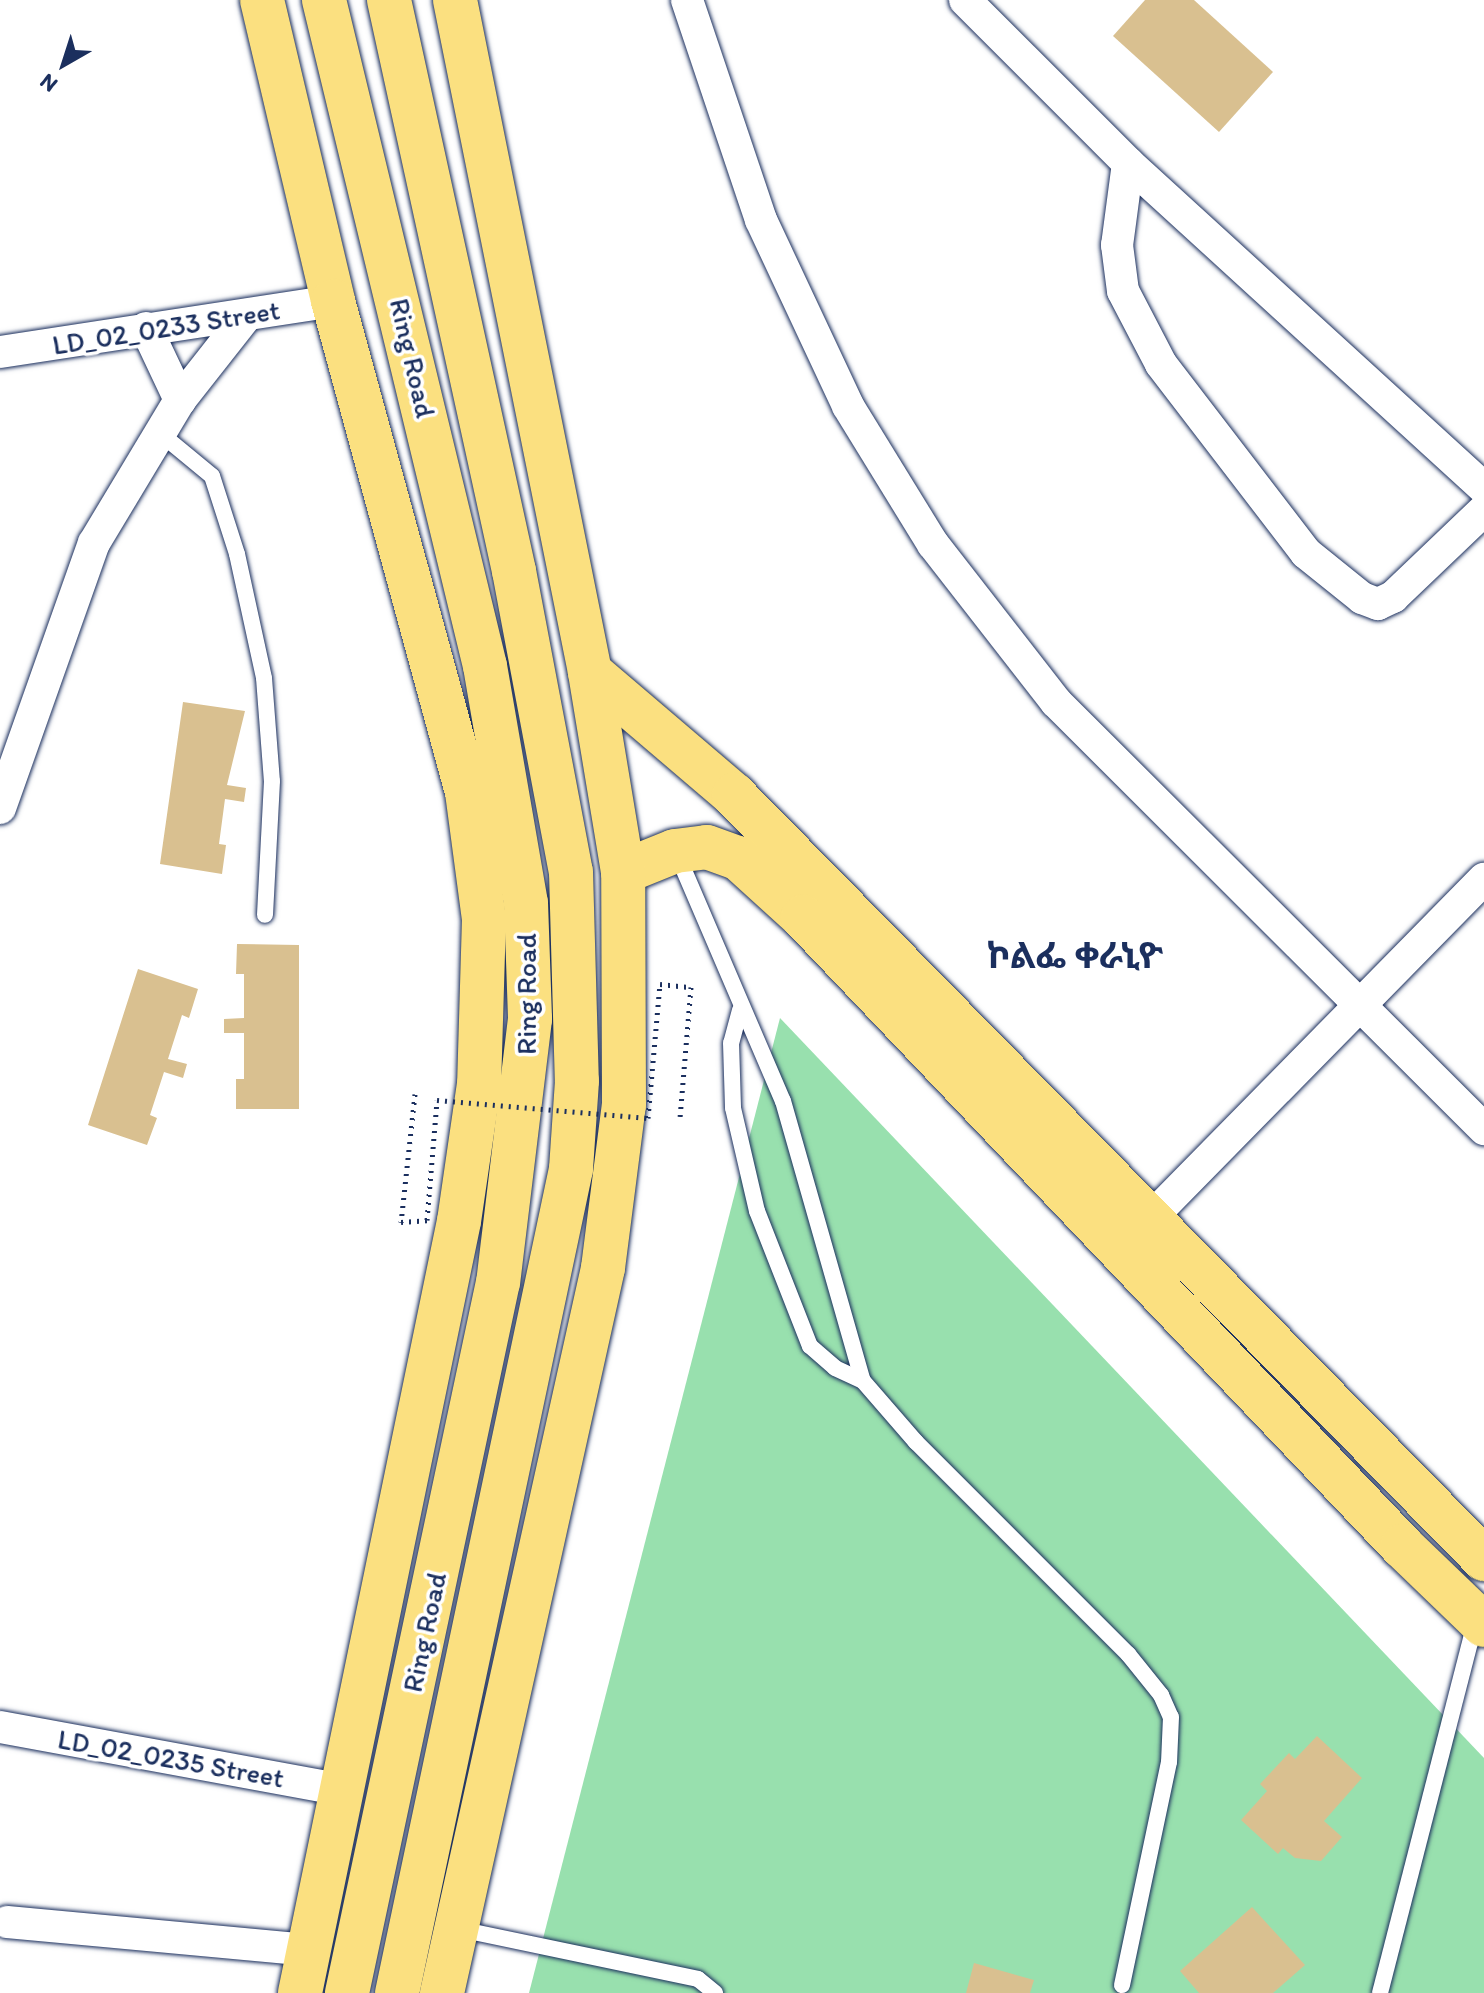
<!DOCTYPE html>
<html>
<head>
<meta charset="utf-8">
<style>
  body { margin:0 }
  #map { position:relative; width:1484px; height:1993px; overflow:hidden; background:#fff; font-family:Itim,"Noto Sans Ethiopic",sans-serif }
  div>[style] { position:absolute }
  .green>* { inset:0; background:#98e0ae }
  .building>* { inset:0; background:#d9c090 }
  .roads { filter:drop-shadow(0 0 2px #1b2f5e) drop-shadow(0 0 2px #1b2f5e) }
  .service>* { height:16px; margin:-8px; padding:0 8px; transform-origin:8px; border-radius:8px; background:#fff }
  .minor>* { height:32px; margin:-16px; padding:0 16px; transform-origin:16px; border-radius:16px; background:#fff }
  .primary>* { height:44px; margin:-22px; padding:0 22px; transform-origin:22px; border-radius:22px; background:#fbe080 }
  .trunk>* { height:44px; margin:-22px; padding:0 22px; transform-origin:22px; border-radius:22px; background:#fbe080 }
  .path-bridge>* { height:5px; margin-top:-2.5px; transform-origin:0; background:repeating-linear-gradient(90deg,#1b2f5e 0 2px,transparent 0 8px) }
  span { translate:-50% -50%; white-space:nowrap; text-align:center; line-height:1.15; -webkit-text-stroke:7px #fff; paint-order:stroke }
  .street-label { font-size:28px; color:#1b2f5e }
  .district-label { font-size:36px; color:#1b2f5e; font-weight:700 }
  .north { position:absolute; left:24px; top:24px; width:80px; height:80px; -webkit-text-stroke:6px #fff; paint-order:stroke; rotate:219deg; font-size:22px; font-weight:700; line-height:32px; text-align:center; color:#1b2f5e }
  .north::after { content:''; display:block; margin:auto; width:28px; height:36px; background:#1b2f5e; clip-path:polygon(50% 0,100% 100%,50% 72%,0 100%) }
</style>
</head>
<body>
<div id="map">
  <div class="green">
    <i style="clip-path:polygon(780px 1018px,1484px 1758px,1484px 1993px,529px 1993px)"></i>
  </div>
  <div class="building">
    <i style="clip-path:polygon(1145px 0,1194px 0,1273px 72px,1219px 132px,1113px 36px)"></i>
    <i style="clip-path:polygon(183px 702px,245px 711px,227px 785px,246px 788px,244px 802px,225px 799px,219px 844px,226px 845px,222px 874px,160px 864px)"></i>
    <i style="clip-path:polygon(237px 944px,299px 945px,299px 1109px,236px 1109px,236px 1079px,244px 1079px,244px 1033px,224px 1033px,224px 1019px,244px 1018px,244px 974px,236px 974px)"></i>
    <i style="clip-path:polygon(138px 969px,198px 989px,189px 1018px,182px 1015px,168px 1059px,187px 1064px,183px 1078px,164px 1072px,150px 1115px,157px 1118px,147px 1145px,88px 1125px)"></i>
    <i style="clip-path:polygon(1317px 1736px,1362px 1778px,1324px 1821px,1342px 1837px,1321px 1861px,1295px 1858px,1283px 1848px,1278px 1854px,1241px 1820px,1267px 1791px,1260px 1784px,1289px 1753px,1295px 1759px)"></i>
    <i style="clip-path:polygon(1252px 1907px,1305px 1965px,1273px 1993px,1199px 1993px,1180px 1971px)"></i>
    <i style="clip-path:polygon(974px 1963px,1034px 1980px,1030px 1993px,966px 1993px)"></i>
  </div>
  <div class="roads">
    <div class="service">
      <i style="left:161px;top:434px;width:66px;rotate:39.5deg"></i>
      <i style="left:212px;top:476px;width:82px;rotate:72.2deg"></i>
      <i style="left:237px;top:554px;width:127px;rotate:77.7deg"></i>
      <i style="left:264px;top:678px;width:103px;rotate:85.6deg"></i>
      <i style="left:272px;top:781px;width:134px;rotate:93deg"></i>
      <i style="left:677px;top:854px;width:269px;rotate:66.8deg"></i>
      <i style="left:783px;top:1101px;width:291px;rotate:74.1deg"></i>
      <i style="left:863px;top:1381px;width:81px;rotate:49deg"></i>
      <i style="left:916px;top:1442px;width:300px;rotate:45deg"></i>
      <i style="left:1128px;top:1654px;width:53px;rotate:51.2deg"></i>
      <i style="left:1161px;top:1695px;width:24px;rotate:66deg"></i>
      <i style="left:1171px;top:1717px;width:45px;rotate:92.5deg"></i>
      <i style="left:1169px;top:1762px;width:228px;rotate:101.9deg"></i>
      <i style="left:740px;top:1010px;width:34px;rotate:105deg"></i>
      <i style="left:731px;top:1043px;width:65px;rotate:88.2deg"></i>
      <i style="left:733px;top:1108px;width:106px;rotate:76.9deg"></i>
      <i style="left:757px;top:1211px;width:145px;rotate:68.6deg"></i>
      <i style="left:810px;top:1346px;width:33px;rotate:41deg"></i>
      <i style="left:835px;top:1368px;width:31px;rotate:25deg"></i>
      <i style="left:459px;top:1929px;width:244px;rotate:11.8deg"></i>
      <i style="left:698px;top:1979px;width:22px;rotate:39deg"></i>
      <i style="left:1380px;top:1993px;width:382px;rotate:-75.6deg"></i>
    </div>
    <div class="minor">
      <i style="left:687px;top:0;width:232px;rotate:71.4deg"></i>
      <i style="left:761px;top:220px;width:205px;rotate:64.9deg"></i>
      <i style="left:848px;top:406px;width:162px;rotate:58.4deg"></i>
      <i style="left:933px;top:544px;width:200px;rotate:52.1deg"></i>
      <i style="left:1056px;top:702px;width:605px;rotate:44.93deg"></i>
      <i style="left:965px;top:0;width:231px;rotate:45deg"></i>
      <i style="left:1128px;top:163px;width:482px;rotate:42.4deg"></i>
      <i style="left:1128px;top:163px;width:83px;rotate:97.6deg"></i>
      <i style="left:1117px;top:245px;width:46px;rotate:82.6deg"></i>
      <i style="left:1123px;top:291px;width:82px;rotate:62.5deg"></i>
      <i style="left:1161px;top:364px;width:238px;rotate:52.5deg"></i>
      <i style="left:1306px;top:553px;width:72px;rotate:38.8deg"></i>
      <i style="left:1362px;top:598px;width:17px;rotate:21deg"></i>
      <i style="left:1378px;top:604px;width:17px;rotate:-25deg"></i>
      <i style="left:1393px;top:597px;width:126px;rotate:-43.7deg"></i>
      <i style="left:146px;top:328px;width:80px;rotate:64.7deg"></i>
      <i style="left:0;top:352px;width:337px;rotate:-8.7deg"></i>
      <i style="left:0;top:808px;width:281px;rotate:-70.5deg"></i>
      <i style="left:94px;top:543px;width:167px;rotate:-59deg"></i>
      <i style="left:180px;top:400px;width:108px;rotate:-51.8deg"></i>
      <i style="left:1135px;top:1234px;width:498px;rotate:-45.5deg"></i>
      <i style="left:0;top:1727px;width:348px;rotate:10.4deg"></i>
      <i style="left:7px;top:1922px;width:302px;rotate:5.3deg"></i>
    </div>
    <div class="primary">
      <i style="left:262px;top:0;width:309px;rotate:76.7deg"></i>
      <i style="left:333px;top:301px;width:509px;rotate:74.74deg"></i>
      <i style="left:467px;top:792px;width:128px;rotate:82.4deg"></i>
      <i style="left:484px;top:919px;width:165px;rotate:91.7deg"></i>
      <i style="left:479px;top:1084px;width:138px;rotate:98.3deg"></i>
      <i style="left:459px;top:1221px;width:788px;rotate:101.64deg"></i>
      <i style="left:590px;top:672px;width:189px;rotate:40.5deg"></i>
      <i style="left:734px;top:795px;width:1071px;rotate:45.53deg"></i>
      <i style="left:623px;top:872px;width:56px;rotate:-22deg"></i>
      <i style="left:675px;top:851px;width:32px;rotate:-7deg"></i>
      <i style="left:707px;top:847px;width:33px;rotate:20deg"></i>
      <i style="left:738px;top:858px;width:88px;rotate:42.2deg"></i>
      <i style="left:803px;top:917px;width:869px;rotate:46.4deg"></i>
      <i style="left:1402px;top:1546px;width:114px;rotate:43.9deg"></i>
      <i style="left:442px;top:1993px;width:743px;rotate:-77.48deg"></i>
      <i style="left:603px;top:1268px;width:164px;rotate:-82.7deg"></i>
      <i style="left:624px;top:1105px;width:233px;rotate:-90.2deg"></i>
      <i style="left:623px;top:872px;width:203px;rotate:-99.4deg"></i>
      <i style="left:590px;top:672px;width:685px;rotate:-101.36deg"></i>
    </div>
    <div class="trunk">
      <i style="left:324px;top:0;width:685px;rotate:76.41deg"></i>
      <i style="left:485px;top:666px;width:241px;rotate:80.2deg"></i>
      <i style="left:526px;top:903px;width:116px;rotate:88deg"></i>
      <i style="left:530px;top:1019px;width:265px;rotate:96.9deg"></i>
      <i style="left:498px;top:1282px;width:727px;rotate:101.99deg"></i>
      <i style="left:389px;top:0;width:585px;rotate:77.65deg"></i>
      <i style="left:514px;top:571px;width:306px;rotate:79.3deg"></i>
      <i style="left:571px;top:872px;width:209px;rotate:88.4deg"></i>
      <i style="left:577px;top:1081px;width:88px;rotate:93.9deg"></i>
      <i style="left:571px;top:1169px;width:842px;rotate:101.92deg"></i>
    </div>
  </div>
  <div class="path-bridge">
    <i style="left:415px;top:1094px;width:129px;rotate:96.2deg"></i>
    <i style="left:401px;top:1222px;width:26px;rotate:-4deg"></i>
    <i style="left:427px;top:1220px;width:120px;rotate:-85.2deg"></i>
    <i style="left:437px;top:1100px;width:212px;rotate:4.9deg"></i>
    <i style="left:648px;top:1118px;width:135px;rotate:-84.9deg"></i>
    <i style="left:660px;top:984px;width:31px;rotate:6deg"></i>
    <i style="left:691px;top:987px;width:130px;rotate:94.8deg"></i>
  </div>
  <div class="street-label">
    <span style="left:166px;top:327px;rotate:-9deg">LD_02_0233 Street</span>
    <span style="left:413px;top:358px;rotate:77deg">Ring Road</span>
    <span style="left:526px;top:994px;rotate:-90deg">Ring Road</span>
    <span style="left:424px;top:1632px;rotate:-78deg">Ring Road</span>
    <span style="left:171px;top:1758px;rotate:10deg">LD_02_0235 Street</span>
  </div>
  <div class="district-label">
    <span style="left:1075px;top:956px">ኮልፌ ቀራኒዮ</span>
  </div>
  <div class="north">N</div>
</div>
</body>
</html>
